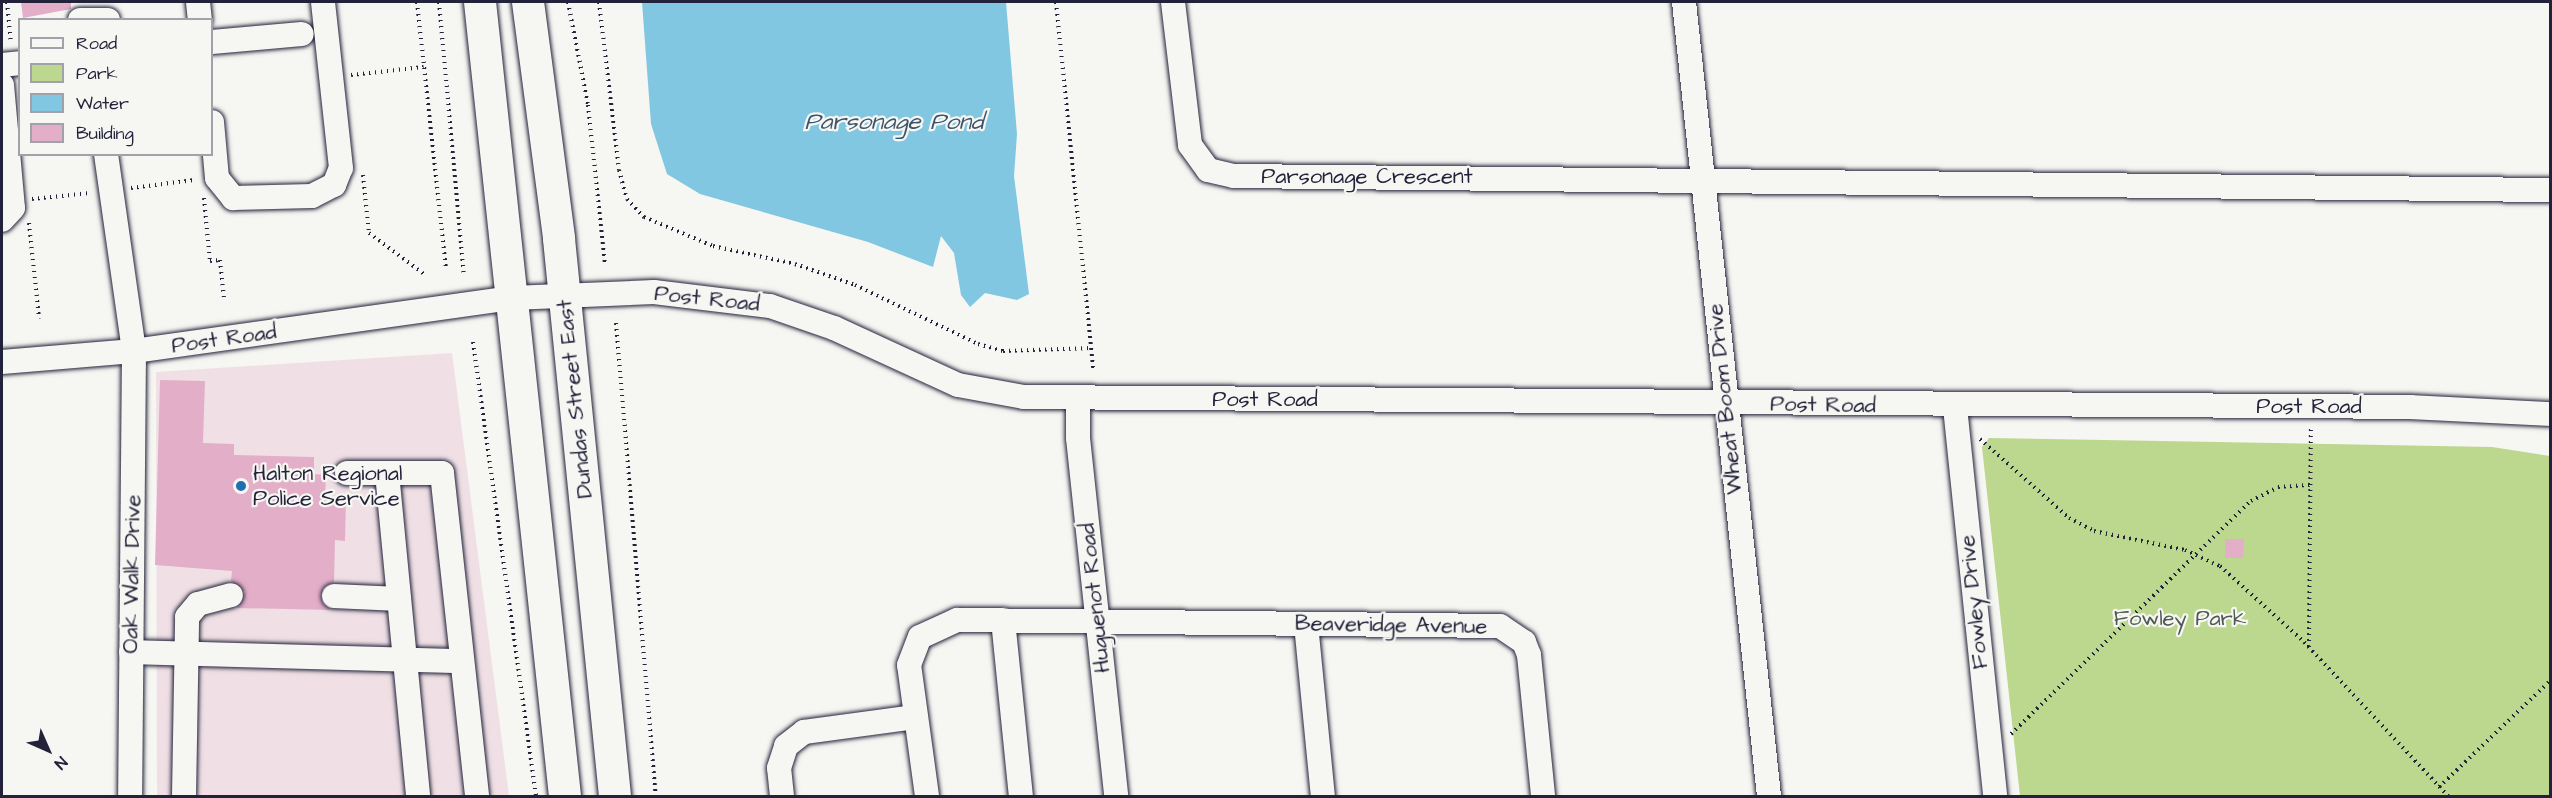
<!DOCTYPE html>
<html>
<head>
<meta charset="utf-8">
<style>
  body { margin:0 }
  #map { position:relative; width:2552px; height:798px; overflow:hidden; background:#f6f6f2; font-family:"Architects Daughter",sans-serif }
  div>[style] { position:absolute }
  .built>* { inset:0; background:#f0e0e5 }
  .green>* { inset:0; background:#bcd78e }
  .water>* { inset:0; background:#81c7e2 }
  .building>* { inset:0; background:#e3aec8 }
  .path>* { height:4px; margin-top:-2px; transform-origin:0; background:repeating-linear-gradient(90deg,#22223b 0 1.5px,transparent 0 6px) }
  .roads { filter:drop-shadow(0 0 2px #22223b) drop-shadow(0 0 2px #22223b) }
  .minor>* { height:24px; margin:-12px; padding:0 12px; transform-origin:12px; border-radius:12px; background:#f6f6f2 }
  .major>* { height:32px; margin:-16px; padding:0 16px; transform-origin:16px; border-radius:16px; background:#f6f6f2 }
  .dots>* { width:16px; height:16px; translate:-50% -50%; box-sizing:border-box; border:3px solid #f6f6f2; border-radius:50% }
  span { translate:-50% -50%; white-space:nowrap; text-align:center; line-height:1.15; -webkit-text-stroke:4.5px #f6f6f2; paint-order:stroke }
  .street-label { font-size:22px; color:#22223b }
  .poi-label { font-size:22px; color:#22223b }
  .left { translate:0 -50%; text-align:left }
  .park-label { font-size:22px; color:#505854 }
  .water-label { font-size:24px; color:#3e546d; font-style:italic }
  .frame { position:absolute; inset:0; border:3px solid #22223b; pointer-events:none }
  .legend { position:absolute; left:18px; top:18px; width:195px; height:138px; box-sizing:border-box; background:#f6f6f2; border:2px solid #a1a1a9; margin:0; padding:8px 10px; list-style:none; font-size:18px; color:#22223b }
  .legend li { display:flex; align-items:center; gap:12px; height:30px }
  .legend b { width:30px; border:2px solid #a1a1a9 }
  .north { position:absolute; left:18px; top:720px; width:60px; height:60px; -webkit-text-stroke:4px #f6f6f2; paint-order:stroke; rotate:135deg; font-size:16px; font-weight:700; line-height:24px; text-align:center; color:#22223b }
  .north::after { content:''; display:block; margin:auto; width:21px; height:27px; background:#22223b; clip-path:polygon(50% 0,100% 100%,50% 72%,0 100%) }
</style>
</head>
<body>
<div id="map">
  <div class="built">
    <i style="clip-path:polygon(452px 353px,509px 796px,157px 796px,156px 372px)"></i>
  </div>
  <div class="green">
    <i style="clip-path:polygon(1989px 438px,2492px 447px,2550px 456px,2550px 796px,2020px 796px,1982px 447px)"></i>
  </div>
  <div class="water">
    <i style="clip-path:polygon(642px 2px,1006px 2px,1017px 134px,1014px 176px,1029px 294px,1017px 300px,985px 293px,970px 307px,961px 295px,954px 253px,941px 236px,933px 267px,868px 242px,700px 194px,667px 174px,651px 124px)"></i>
  </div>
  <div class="building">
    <i style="clip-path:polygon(21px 2px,71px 2px,71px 9px,23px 18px)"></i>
    <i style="clip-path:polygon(160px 380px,205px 381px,203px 443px,234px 444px,234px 455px,314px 457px,314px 474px,326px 475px,325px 498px,346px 498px,345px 541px,335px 540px,334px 582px,320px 595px,331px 610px,237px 608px,245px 592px,231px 581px,232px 571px,155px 565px)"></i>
    <i style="clip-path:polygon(2225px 539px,2244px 539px,2243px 558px,2225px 558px)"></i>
  </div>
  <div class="path">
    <i style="left:7px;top:2px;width:41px;rotate:84.4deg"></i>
    <i style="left:417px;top:2px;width:268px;rotate:83.8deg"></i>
    <i style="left:439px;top:2px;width:274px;rotate:84.8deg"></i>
    <i style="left:568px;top:2px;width:105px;rotate:79deg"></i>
    <i style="left:588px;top:105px;width:159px;rotate:83.9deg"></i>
    <i style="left:599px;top:2px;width:169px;rotate:83.2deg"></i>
    <i style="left:619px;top:170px;width:30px;rotate:75deg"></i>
    <i style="left:627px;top:199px;width:25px;rotate:47deg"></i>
    <i style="left:644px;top:217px;width:75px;rotate:22.8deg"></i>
    <i style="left:713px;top:246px;width:84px;rotate:12.4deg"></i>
    <i style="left:795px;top:264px;width:64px;rotate:19.3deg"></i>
    <i style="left:855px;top:285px;width:136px;rotate:25.6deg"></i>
    <i style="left:978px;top:344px;width:26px;rotate:16deg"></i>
    <i style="left:1003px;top:351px;width:89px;rotate:-1.9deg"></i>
    <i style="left:1056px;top:2px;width:369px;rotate:84.2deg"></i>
    <i style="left:351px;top:75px;width:73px;rotate:-6.3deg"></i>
    <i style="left:363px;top:175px;width:58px;rotate:84.1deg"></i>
    <i style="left:369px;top:233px;width:69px;rotate:36.7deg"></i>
    <i style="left:131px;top:188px;width:64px;rotate:-7.1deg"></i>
    <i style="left:204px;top:198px;width:63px;rotate:84.6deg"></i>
    <i style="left:210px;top:261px;width:10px;rotate:-6deg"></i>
    <i style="left:220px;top:260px;width:38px;rotate:84deg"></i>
    <i style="left:32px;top:199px;width:58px;rotate:-5.9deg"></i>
    <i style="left:29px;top:223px;width:96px;rotate:84deg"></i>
    <i style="left:616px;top:323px;width:475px;rotate:85.2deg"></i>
    <i style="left:473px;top:342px;width:458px;rotate:82.1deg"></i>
    <i style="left:1980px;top:439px;width:119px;rotate:41.6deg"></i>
    <i style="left:2069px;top:518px;width:28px;rotate:27deg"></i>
    <i style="left:2094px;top:531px;width:93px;rotate:11.8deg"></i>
    <i style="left:2185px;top:550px;width:38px;rotate:25deg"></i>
    <i style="left:2220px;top:566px;width:113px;rotate:42.1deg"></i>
    <i style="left:2304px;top:642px;width:211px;rotate:46.9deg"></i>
    <i style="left:2309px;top:647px;width:221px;rotate:-89.5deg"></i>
    <i style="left:2011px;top:734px;width:334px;rotate:-44.2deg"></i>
    <i style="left:2251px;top:501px;width:30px;rotate:-27deg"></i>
    <i style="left:2278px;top:487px;width:32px;rotate:-4deg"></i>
    <i style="left:2439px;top:787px;width:153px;rotate:-43.7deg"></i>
  </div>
  <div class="roads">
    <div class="minor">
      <i style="left:198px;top:2px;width:18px;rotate:84deg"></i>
      <i style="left:1173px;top:2px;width:144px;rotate:83.2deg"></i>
      <i style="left:1190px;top:145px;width:31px;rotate:54deg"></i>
      <i style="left:1208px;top:170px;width:27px;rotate:13deg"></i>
      <i style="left:1234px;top:176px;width:1316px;rotate:0.61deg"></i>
      <i style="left:1684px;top:2px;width:799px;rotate:83.89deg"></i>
      <i style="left:80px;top:20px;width:28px"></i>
      <i style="left:212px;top:42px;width:90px;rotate:-5.1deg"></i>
      <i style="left:2px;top:65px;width:18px;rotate:-6deg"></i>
      <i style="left:2px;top:85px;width:123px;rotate:84.9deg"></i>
      <i style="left:13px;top:208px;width:16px;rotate:133deg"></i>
      <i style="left:212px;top:122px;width:56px;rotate:84.9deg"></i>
      <i style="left:217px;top:178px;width:26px;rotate:51deg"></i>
      <i style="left:233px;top:198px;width:79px;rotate:-1.5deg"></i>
      <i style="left:312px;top:196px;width:25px;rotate:-27deg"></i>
      <i style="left:334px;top:185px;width:18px;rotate:-68deg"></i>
      <i style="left:341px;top:168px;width:167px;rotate:-96.2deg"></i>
      <i style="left:106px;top:154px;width:199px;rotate:81.9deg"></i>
      <i style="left:134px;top:351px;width:445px;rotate:90.5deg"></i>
      <i style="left:2px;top:362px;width:132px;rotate:-4.8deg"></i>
      <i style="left:134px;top:351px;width:382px;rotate:-8deg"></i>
      <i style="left:512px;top:298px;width:142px;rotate:-2.4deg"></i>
      <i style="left:654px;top:292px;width:117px;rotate:6.9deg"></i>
      <i style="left:770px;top:306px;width:68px;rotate:19deg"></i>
      <i style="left:834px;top:328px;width:136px;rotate:24.7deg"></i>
      <i style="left:958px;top:385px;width:67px;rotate:10.3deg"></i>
      <i style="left:1024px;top:397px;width:1387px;rotate:0.41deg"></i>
      <i style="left:2411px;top:407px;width:139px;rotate:2.9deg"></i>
      <i style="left:1078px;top:399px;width:39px;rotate:90deg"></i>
      <i style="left:1078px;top:438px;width:360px;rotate:83.9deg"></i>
      <i style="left:1955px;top:407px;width:391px;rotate:84.1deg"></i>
      <i style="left:347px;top:473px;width:95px"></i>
      <i style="left:442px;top:473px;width:325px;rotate:83.8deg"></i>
      <i style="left:387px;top:473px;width:324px;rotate:84.5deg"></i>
      <i style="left:334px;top:596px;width:65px;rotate:2.6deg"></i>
      <i style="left:1003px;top:620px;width:177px;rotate:84.2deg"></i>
      <i style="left:1306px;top:624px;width:173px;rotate:84.4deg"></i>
      <i style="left:131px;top:652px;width:329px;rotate:1.6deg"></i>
      <i style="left:184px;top:796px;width:179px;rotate:-89deg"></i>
      <i style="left:187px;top:617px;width:17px;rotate:-50deg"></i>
      <i style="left:198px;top:604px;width:34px;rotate:-15deg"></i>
      <i style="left:782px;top:796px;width:28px;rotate:-96deg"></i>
      <i style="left:779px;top:768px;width:23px;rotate:-72deg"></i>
      <i style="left:786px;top:746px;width:23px;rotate:-38deg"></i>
      <i style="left:804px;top:732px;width:112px;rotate:-7.7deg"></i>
      <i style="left:927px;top:796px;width:132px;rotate:-97.8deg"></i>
      <i style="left:909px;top:665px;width:30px;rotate:-69deg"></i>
      <i style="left:920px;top:637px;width:41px;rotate:-24.7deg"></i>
      <i style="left:957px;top:620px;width:543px;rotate:0.63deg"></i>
      <i style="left:1500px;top:626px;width:29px;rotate:34deg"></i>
      <i style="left:1524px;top:642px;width:14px;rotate:69deg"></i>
      <i style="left:1529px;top:655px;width:142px;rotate:84.3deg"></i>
    </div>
    <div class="major">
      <i style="left:480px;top:2px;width:799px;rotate:83.89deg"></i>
      <i style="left:528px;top:2px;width:239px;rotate:82.5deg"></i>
      <i style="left:559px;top:239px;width:560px;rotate:84.26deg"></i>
    </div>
  </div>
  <div class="dots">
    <i style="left:241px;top:486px;background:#1f6fb2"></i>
  </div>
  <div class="street-label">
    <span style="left:1367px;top:177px">Parsonage Crescent</span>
    <span style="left:707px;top:299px;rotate:6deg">Post Road</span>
    <span style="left:224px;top:339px;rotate:-8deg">Post Road</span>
    <span style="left:575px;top:399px;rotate:-96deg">Dundas Street East</span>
    <span style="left:1725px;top:399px;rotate:-96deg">Wheat Boom Drive</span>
    <span style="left:1265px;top:400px">Post Road</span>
    <span style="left:1823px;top:405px;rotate:1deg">Post Road</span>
    <span style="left:2309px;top:407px">Post Road</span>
    <span style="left:132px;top:574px;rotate:-89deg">Oak Walk Drive</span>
    <span style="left:1095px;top:598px;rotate:-96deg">Huguenot Road</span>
    <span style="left:1974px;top:602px;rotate:-96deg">Fowley Drive</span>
    <span style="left:1391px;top:625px;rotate:1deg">Beaveridge Avenue</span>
  </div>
  <div class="poi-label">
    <span class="left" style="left:253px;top:486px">Halton Regional<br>Police Service</span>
  </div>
  <div class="park-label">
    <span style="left:2180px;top:619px">Fowley Park</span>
  </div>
  <div class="water-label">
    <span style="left:894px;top:123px">Parsonage Pond</span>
  </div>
  <div class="frame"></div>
  <ul class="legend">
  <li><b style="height:8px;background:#f6f6f2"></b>Road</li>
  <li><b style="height:16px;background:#bcd78e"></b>Park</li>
  <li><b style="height:16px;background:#81c7e2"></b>Water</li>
  <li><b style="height:16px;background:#e3aec8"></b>Building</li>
  </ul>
  <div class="north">N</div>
</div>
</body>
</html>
